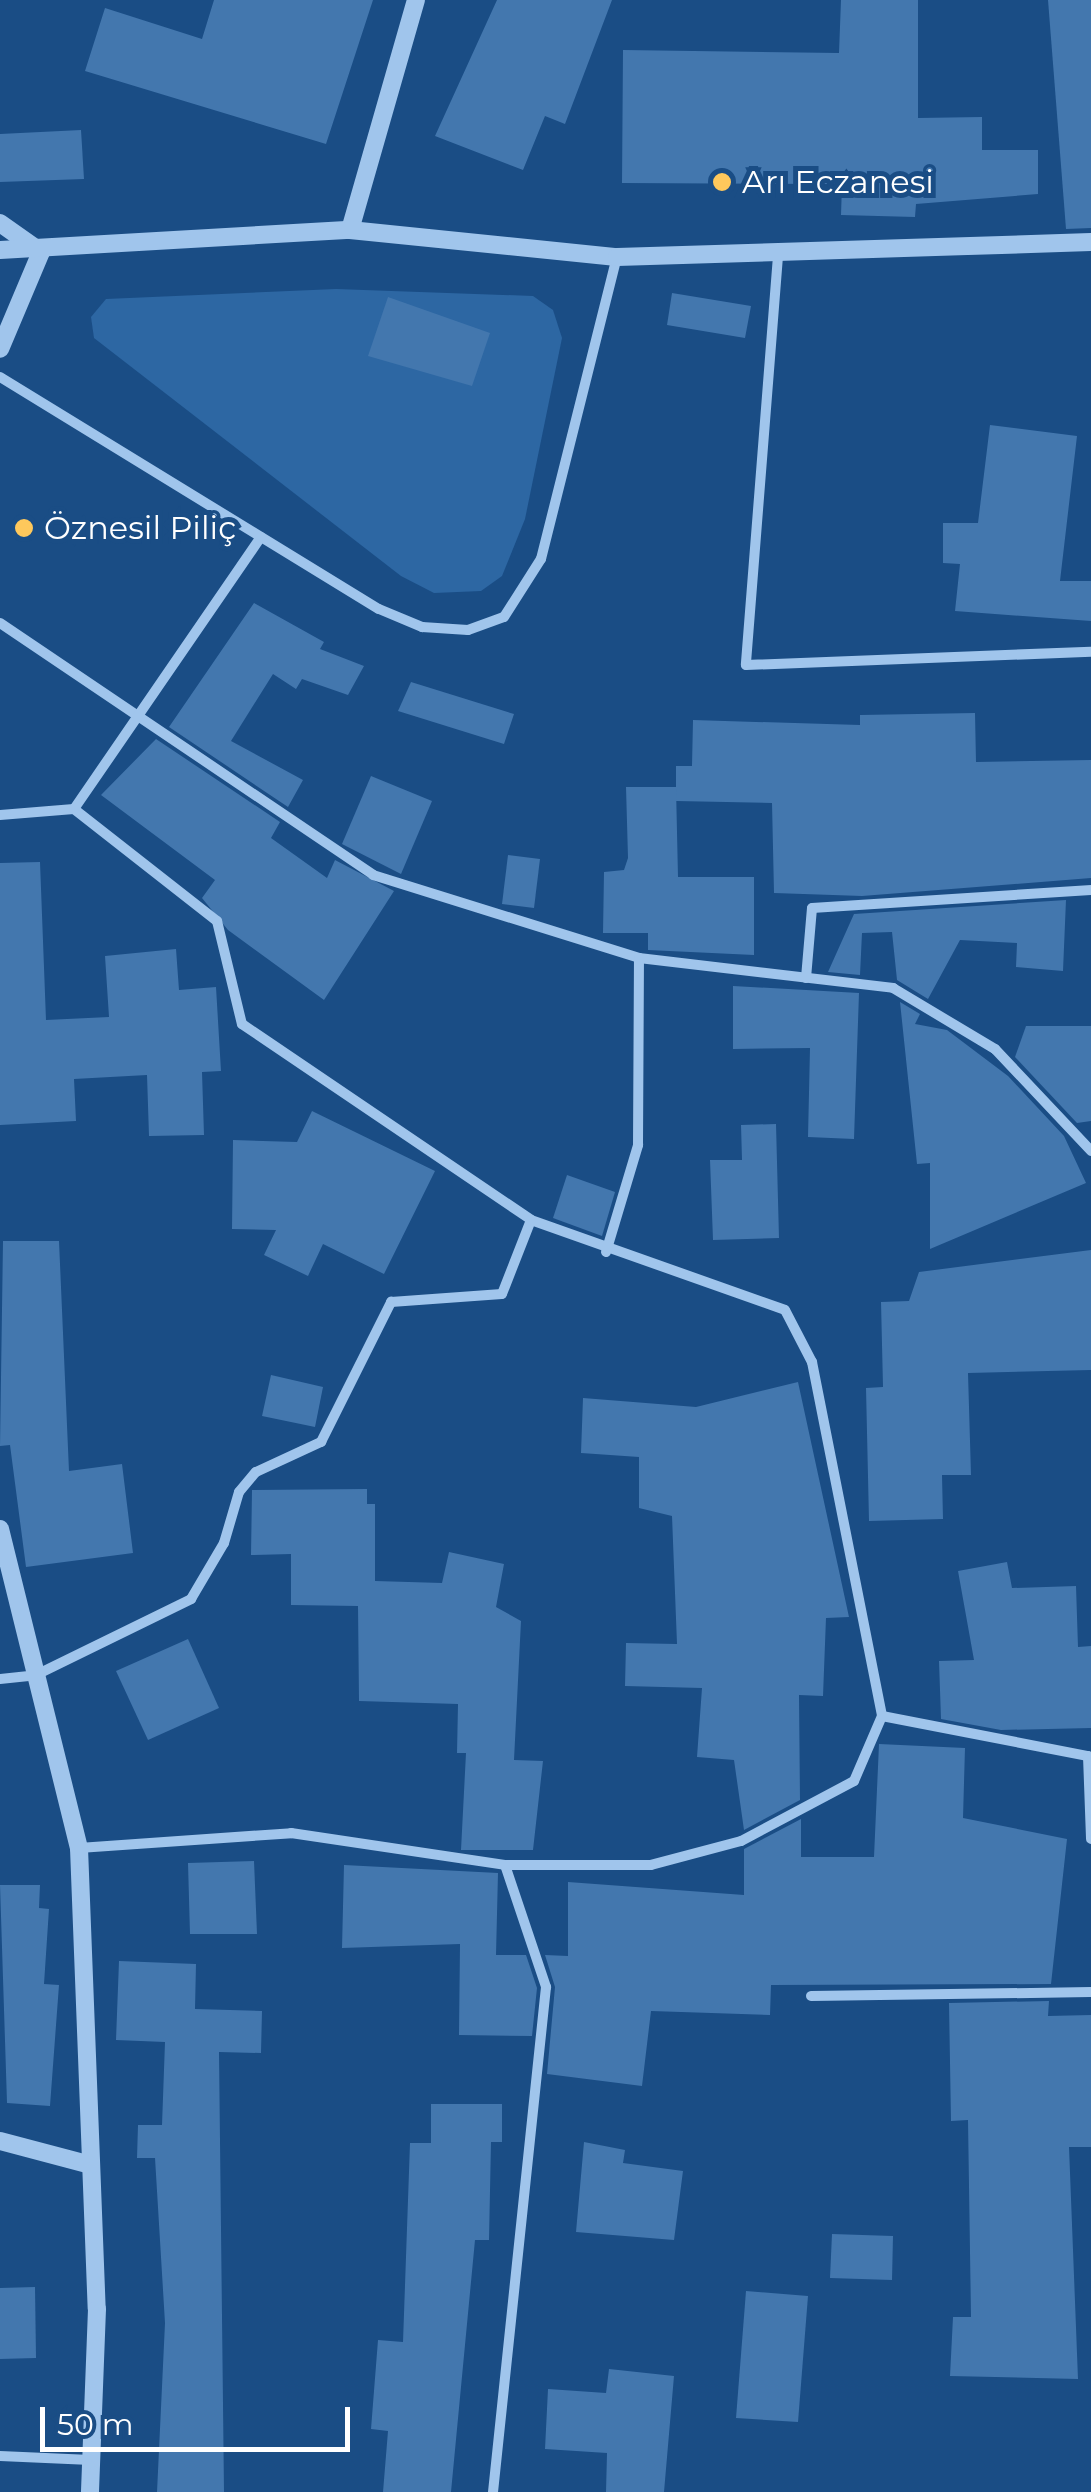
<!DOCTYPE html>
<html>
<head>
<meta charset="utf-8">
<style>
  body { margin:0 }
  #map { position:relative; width:1091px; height:2492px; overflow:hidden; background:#1a4d85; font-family:Montserrat,sans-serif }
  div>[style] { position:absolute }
  .green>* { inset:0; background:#2d67a3 }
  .building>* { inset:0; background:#4377ae }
  .minor>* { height:10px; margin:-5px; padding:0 5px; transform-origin:5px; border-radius:5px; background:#a0c5ec }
  .tertiary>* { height:18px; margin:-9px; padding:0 9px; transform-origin:9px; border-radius:9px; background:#a0c5ec }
  .dots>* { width:28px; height:28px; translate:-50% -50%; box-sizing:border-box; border:5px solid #1a4d85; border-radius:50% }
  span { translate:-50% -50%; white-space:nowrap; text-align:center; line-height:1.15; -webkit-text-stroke:10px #1a4d85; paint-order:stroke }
  .poi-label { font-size:32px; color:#fff }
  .left { translate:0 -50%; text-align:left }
  .scale { position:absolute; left:40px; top:2407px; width:310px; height:45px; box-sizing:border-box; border:5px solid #fff; border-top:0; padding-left:12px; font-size:30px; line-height:35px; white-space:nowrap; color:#fff; -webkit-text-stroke:8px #1a4d85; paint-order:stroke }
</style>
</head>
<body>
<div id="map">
  <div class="green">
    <i style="clip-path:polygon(336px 289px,533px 296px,553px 310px,562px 338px,525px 519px,502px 576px,481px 591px,434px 593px,401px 576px,94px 338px,91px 317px,106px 299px)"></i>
  </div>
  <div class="building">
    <i style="clip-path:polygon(214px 0,373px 0,326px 144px,85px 71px,105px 8px,202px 39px)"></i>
    <i style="clip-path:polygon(497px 0,612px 0,565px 124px,545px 116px,523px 170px,435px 136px)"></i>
    <i style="clip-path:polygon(841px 0,918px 0,918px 118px,982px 117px,982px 150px,1038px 150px,1038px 194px,916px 204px,915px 217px,841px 215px,842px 184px,622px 183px,623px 50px,839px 53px)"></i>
    <i style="clip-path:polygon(1048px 0,1091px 0,1091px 228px,1066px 229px)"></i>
    <i style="clip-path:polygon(81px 130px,84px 179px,0 182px,0 134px)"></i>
    <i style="clip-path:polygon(672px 293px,751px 306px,745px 338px,667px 325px)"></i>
    <i style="clip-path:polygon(388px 297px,490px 333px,472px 386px,368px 356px)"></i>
    <i style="clip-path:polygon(990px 425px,1077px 436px,1060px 581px,1091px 581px,1091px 621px,955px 611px,960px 564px,943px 563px,943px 523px,978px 523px)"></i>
    <i style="clip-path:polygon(254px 603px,324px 642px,320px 649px,364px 666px,348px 695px,302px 679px,296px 689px,273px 674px,231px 741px,303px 780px,288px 807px,169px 727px)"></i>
    <i style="clip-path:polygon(411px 682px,514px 714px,504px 744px,398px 711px)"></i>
    <i style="clip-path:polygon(975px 713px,976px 762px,1091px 760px,1091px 878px,862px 896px,774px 893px,772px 803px,676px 801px,676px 766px,692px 766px,693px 720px,860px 725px,860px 715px)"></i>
    <i style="clip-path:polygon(156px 739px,280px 822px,271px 838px,327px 878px,335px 860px,394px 891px,324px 1000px,228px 930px,202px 898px,215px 880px,101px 795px)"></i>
    <i style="clip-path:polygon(371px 776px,432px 801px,401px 874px,342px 844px)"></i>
    <i style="clip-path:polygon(626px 787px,676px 787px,678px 877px,754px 877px,754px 955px,648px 950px,648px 933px,603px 933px,604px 872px,624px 870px,628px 858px)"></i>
    <i style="clip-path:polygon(508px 855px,540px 859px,534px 908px,502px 904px)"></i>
    <i style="clip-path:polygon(40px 862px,46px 1020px,109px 1017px,105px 956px,176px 949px,179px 990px,216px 987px,221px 1071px,202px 1072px,204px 1135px,149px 1136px,147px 1075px,74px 1079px,76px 1121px,0 1125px,0 863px)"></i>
    <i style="clip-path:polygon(1066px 900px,1063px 971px,1016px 967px,1017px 943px,960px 940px,928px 999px,897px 980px,892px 932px,862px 933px,860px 975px,828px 972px,854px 914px)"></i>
    <i style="clip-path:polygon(733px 986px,859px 993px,854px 1139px,808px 1137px,810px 1048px,733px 1049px)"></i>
    <i style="clip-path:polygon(900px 1002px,920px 1014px,915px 1024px,947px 1030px,1008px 1076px,1064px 1136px,1086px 1183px,930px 1249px,930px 1163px,917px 1164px)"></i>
    <i style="clip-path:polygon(1026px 1026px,1091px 1026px,1091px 1121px,1077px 1123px,1015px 1057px)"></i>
    <i style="clip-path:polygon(312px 1111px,435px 1171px,384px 1274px,323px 1244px,308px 1276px,264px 1255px,276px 1230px,232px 1229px,233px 1140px,297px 1142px)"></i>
    <i style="clip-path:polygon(776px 1124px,779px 1238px,713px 1240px,710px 1160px,742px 1160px,741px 1125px)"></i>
    <i style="clip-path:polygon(567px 1175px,615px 1192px,602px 1236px,553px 1218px)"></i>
    <i style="clip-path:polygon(3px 1241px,59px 1241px,69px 1471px,122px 1464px,133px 1553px,26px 1567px,10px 1445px,0 1446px)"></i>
    <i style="clip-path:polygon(1091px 1250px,1091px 1370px,968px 1373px,971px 1475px,942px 1475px,943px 1519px,869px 1521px,866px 1388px,883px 1387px,881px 1302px,909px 1301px,919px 1272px)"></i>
    <i style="clip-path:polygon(271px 1375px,323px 1387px,315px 1427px,262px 1416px)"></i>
    <i style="clip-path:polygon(798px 1382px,849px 1617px,826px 1618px,823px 1696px,799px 1695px,800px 1800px,744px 1830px,734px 1760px,697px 1757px,702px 1688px,625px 1686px,626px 1643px,677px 1644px,672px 1516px,639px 1508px,639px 1457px,581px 1453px,583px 1398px,696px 1407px)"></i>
    <i style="clip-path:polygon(367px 1489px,367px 1504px,375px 1504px,375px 1581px,442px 1583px,449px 1552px,504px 1564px,496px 1607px,521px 1621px,514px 1760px,543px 1761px,533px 1850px,461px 1850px,466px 1753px,457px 1753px,458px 1704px,359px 1701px,358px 1606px,291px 1605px,291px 1554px,251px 1555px,252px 1490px)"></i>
    <i style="clip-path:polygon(1007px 1562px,1012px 1588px,1076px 1586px,1078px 1647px,1091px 1646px,1091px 1728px,1001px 1730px,941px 1719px,939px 1661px,974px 1660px,958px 1571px)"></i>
    <i style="clip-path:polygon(188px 1639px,219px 1708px,148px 1740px,116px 1671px)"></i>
    <i style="clip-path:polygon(879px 1744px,965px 1748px,963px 1818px,1067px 1839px,1051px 1984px,771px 1985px,770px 2015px,651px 2011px,642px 2086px,547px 2074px,555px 1987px,545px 1955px,568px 1956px,568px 1882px,744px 1895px,744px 1849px,801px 1819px,801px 1857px,874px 1857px)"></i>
    <i style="clip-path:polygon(254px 1861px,257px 1934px,190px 1934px,188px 1863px)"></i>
    <i style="clip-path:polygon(344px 1865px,498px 1873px,496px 1955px,526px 1955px,537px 1988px,532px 2036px,459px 2035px,460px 1944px,342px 1948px)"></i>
    <i style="clip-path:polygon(0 1885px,40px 1885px,39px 1908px,49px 1909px,44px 1984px,59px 1985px,50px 2106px,7px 2103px)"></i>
    <i style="clip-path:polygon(119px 1961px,196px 1964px,195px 2009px,262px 2011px,261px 2053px,219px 2052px,224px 2492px,157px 2492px,165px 2323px,155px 2158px,137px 2158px,138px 2125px,162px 2125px,165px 2042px,116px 2040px)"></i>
    <i style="clip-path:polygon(1049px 2001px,1048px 2016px,1091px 2015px,1091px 2147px,1069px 2147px,1078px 2379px,950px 2376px,953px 2317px,971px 2317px,968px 2120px,951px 2121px,949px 2003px)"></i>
    <i style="clip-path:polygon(431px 2104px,502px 2104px,502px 2142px,491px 2142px,489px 2240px,475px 2240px,451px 2492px,383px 2492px,388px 2431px,371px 2429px,378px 2340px,403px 2342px,410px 2143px,431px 2143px)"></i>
    <i style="clip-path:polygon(584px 2142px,625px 2150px,623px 2163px,683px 2171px,674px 2240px,576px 2232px)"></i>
    <i style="clip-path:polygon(832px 2234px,893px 2236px,892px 2280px,830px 2278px)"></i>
    <i style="clip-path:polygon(35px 2287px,36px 2358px,0 2359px,0 2288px)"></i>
    <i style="clip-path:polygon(746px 2291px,808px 2296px,798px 2422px,736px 2418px)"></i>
    <i style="clip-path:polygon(609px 2369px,674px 2376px,664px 2492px,606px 2492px,607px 2453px,545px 2449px,548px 2389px,606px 2393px)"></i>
  </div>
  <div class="minor">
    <i style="left:778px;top:256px;width:410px;rotate:94.5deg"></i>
    <i style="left:746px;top:665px;width:345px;rotate:-2.2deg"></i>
    <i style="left:0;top:377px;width:444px;rotate:31.5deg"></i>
    <i style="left:379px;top:609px;width:47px;rotate:22.7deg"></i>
    <i style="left:422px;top:627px;width:46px;rotate:3.7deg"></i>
    <i style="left:468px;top:630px;width:38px;rotate:-20deg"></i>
    <i style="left:504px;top:617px;width:69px;rotate:-57.5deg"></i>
    <i style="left:541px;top:559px;width:311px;rotate:-75.9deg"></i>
    <i style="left:0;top:623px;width:450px;rotate:34deg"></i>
    <i style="left:373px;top:875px;width:279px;rotate:17.3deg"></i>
    <i style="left:74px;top:809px;width:182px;rotate:38.1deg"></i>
    <i style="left:217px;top:921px;width:106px;rotate:76.4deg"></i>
    <i style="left:242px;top:1024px;width:349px;rotate:34.1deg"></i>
    <i style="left:531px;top:1220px;width:269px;rotate:19.5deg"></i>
    <i style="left:785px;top:1310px;width:59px;rotate:62.6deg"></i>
    <i style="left:812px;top:1362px;width:361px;rotate:78.8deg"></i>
    <i style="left:882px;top:1716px;width:71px;rotate:113.3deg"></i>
    <i style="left:854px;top:1781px;width:128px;rotate:152deg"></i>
    <i style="left:741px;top:1841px;width:93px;rotate:165.1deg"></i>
    <i style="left:651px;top:1865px;width:146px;rotate:180deg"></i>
    <i style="left:0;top:815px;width:74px;rotate:-4.6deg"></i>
    <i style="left:74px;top:809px;width:330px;rotate:-55.5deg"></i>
    <i style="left:806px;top:978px;width:70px;rotate:-85.1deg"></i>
    <i style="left:812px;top:908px;width:280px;rotate:-3.7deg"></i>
    <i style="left:606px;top:1252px;width:112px;rotate:-73.3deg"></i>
    <i style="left:638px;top:1145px;width:187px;rotate:-89.7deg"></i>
    <i style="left:639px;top:958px;width:256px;rotate:6.7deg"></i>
    <i style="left:893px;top:988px;width:119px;rotate:30.9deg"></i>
    <i style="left:995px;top:1049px;width:140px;rotate:46.7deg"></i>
    <i style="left:0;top:1679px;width:36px;rotate:-6deg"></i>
    <i style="left:36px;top:1675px;width:173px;rotate:-26.1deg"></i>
    <i style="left:191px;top:1599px;width:65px;rotate:-59.5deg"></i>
    <i style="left:224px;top:1543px;width:53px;rotate:-73.6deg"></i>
    <i style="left:239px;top:1492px;width:26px;rotate:-50deg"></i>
    <i style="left:256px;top:1472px;width:72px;rotate:-24.8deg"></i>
    <i style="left:321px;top:1442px;width:157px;rotate:-63.4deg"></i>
    <i style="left:391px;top:1302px;width:111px;rotate:-4.1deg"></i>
    <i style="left:502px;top:1294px;width:79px;rotate:-68.6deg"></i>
    <i style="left:882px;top:1716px;width:210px;rotate:11deg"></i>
    <i style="left:1088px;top:1756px;width:83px;rotate:87.9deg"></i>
    <i style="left:79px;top:1848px;width:213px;rotate:-4deg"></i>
    <i style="left:291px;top:1833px;width:216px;rotate:8.5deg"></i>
    <i style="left:505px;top:1865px;width:129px;rotate:71.4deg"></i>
    <i style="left:546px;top:1987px;width:508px;rotate:95.99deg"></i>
    <i style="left:811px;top:1996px;width:280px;rotate:-0.8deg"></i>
    <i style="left:0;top:2456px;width:91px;rotate:2.5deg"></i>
  </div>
  <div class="tertiary">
    <i style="left:0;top:223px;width:50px;rotate:35.3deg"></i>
    <i style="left:41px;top:252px;width:105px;rotate:112.9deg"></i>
    <i style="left:350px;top:230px;width:239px;rotate:-74deg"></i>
    <i style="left:0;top:250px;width:351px;rotate:-3.3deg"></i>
    <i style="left:350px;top:230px;width:268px;rotate:5.8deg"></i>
    <i style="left:617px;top:257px;width:474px;rotate:-1.8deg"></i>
    <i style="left:0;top:1529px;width:329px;rotate:76.1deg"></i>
    <i style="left:79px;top:1848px;width:461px;rotate:87.8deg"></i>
    <i style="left:97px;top:2309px;width:183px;rotate:92.2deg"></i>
    <i style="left:0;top:2141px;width:94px;rotate:14.8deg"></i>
  </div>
  <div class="dots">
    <i style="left:722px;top:182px;background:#fec85c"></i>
    <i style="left:24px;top:528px;background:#fec85c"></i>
  </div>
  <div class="poi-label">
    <span class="left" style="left:742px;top:182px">Arı Eczanesi</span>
    <span class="left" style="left:44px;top:528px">Öznesil Piliç</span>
  </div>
  <div class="scale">50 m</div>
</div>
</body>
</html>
